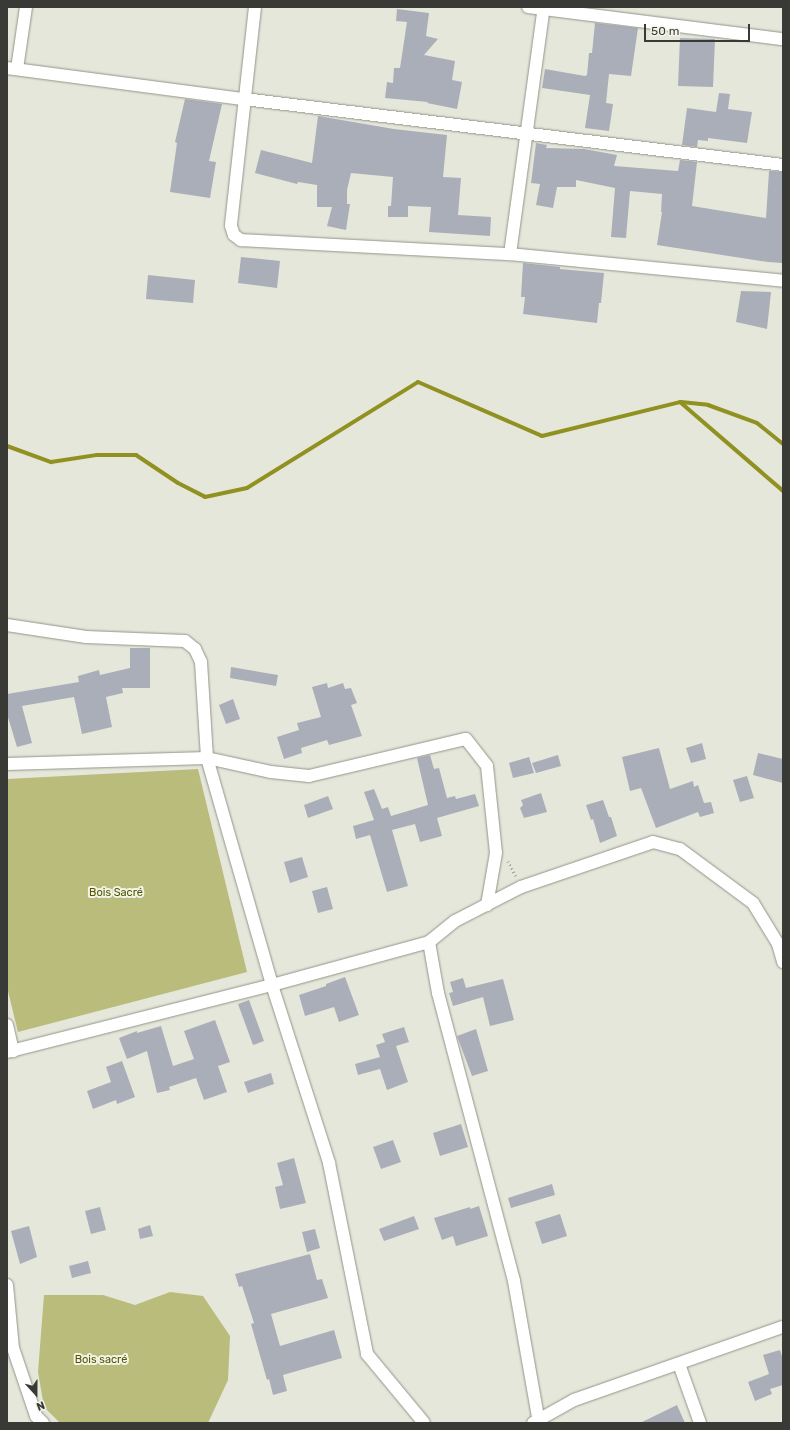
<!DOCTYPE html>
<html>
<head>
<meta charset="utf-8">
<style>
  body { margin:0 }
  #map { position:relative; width:790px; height:1430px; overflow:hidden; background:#e6e7db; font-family:Rubik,sans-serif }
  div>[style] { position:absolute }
  .green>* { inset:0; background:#b9bc7b }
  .stream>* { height:4px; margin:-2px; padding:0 2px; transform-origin:2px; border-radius:2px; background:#909121 }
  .building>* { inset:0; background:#aaaeb8 }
  .path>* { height:2.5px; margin-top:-1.25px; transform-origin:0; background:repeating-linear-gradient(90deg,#a9aaa1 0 1px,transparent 0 4px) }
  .roads { filter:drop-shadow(0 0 1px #939489) drop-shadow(0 0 1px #939489) }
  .minor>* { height:12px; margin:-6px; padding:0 6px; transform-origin:6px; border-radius:6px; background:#fff }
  span { translate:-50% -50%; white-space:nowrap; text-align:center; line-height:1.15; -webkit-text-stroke:4px #f3f4e8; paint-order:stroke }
  .park-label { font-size:11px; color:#545500 }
  .frame { position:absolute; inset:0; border:8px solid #393a35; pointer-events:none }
  .north { position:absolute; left:16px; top:1374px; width:40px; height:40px; -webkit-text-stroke:3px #f3f4e8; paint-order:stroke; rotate:159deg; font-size:11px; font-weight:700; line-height:16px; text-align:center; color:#393a35 }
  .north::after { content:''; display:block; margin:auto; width:14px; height:18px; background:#393a35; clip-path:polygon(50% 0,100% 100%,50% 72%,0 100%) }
  .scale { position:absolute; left:644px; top:24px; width:106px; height:18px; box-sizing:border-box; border:2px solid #393a35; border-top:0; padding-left:5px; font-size:12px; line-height:14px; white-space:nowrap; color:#393a35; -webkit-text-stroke:3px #f3f4e8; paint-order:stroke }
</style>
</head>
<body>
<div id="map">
  <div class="green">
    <i style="clip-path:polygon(198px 769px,247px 972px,18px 1032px,7px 987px,7px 779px)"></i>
    <i style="clip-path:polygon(170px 1292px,203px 1296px,230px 1336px,228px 1380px,208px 1423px,60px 1423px,44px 1407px,38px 1372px,44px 1295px,103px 1295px,135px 1305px)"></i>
  </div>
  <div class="stream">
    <i style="left:681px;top:402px;width:27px;rotate:6deg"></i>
    <i style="left:708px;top:405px;width:52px;rotate:20.2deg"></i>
    <i style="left:757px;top:423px;width:33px;rotate:39deg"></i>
    <i style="left:7px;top:446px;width:47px;rotate:20deg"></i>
    <i style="left:51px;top:462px;width:47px;rotate:-8.7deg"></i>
    <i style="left:97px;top:455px;width:39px"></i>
    <i style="left:136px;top:455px;width:50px;rotate:33.7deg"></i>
    <i style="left:178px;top:483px;width:30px;rotate:27deg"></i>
    <i style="left:205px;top:497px;width:43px;rotate:-12.1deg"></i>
    <i style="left:247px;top:488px;width:201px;rotate:-31.8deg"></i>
    <i style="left:418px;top:382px;width:135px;rotate:23.5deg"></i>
    <i style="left:542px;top:436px;width:142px;rotate:-13.8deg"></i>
    <i style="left:680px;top:402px;width:136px;rotate:40.8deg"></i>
  </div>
  <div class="building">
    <i style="clip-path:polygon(397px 9px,429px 13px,426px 36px,438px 39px,424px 55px,455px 61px,452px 80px,462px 82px,457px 109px,427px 103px,428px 102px,385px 98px,387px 82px,393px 83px,394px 68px,400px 68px,407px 22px,396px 21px)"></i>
    <i style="clip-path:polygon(595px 23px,638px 28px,631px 76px,609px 74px,606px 103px,613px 104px,609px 131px,585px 128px,590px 95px,542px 88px,545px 69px,585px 76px,587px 75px,589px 53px,592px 53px)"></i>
    <i style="clip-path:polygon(680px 38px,715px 39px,713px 87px,678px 86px)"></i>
    <i style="clip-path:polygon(719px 93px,730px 94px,728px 109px,752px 112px,747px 143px,708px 138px,708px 141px,698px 140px,697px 147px,682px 145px,687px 108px,716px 112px)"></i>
    <i style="clip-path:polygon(185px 99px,222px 104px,209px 161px,216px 162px,210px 198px,170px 192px,177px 143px,175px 142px)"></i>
    <i style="clip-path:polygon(318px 116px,394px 129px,447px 135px,443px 177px,461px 178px,458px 215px,491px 217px,490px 236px,429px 232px,431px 207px,408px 206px,408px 217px,388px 217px,388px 206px,391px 206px,393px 177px,351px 173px,347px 190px,347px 204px,350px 204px,346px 230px,327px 226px,332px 207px,317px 207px,317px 185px,298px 182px,297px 184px,255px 173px,261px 150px,312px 163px)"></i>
    <i style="clip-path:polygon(536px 143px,547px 145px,546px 148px,584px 149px,617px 155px,614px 166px,678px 171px,680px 160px,697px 162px,692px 206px,766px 218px,769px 171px,783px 172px,782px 263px,768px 262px,657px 245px,662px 212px,661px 212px,662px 194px,630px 191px,626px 238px,611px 237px,615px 188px,576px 180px,576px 187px,557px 187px,553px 208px,536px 205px,540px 184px,531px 183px)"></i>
    <i style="clip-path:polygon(241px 257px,280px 261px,277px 288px,238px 283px)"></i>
    <i style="clip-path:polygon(523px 263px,560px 267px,560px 269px,604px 273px,601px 303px,599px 303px,597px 323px,523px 314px,525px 297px,521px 297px)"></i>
    <i style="clip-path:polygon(148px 275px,195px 280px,193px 303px,146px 299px)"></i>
    <i style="clip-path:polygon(741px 291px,771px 292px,767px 329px,736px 322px)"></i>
    <i style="clip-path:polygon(130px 648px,150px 648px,150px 688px,122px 688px,123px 693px,106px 697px,112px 727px,82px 734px,74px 697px,22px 706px,32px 743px,17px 747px,7px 714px,7px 694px,79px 682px,78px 676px,99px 670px,100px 675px,130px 668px)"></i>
    <i style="clip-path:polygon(231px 667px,278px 675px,276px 686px,230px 678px)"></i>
    <i style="clip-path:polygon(327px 683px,328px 688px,343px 683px,345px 689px,351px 688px,357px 703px,351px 705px,362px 736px,329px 745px,327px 740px,301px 748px,302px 753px,284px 759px,277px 737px,299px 730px,297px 723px,321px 717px,312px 687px)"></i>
    <i style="clip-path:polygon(233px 699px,240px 719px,226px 724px,219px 705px)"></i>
    <i style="clip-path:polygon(702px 743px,706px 759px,691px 763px,686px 748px)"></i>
    <i style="clip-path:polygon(659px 748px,670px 789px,693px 781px,694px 787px,698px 785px,704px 803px,711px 802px,714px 813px,700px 817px,698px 812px,656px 828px,641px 788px,630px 791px,622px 757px)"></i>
    <i style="clip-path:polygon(758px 753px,783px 759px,783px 783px,753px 775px)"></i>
    <i style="clip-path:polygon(430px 755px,434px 769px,439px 768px,447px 798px,455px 796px,456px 799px,475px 794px,479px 806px,437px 818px,442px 836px,420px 842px,415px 824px,392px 830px,408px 886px,387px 892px,370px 835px,356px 839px,353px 826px,374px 820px,364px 792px,374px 789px,382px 809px,388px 807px,391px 816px,428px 805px,417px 758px)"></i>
    <i style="clip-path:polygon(558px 755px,561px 766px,536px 773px,532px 763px)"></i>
    <i style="clip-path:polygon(529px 757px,534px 773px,513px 778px,509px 763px)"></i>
    <i style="clip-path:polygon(747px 776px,754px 798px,740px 802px,733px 780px)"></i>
    <i style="clip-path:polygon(541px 793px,547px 812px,524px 818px,520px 808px,523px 805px,521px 800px)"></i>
    <i style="clip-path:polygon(328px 796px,333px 809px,308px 818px,304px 805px)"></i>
    <i style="clip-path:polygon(603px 800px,609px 817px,611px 817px,617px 836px,600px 843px,593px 819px,591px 820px,586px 805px)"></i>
    <i style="clip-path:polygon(302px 857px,308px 877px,290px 883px,284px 862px)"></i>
    <i style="clip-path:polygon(327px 887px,333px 909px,318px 913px,312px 891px)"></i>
    <i style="clip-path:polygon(345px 977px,359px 1015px,339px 1022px,334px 1007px,305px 1016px,299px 995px,326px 986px,326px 984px)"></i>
    <i style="clip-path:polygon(463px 978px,466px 988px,503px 979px,514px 1020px,490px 1026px,483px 997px,453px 1006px,449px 993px,453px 992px,450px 982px)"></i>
    <i style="clip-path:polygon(249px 1000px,264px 1041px,253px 1045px,238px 1004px)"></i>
    <i style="clip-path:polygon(215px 1020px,230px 1062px,218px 1066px,227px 1092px,204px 1100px,196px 1078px,169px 1087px,170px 1090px,157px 1093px,147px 1051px,127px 1059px,119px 1038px,137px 1031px,137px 1033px,161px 1026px,173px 1066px,194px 1059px,184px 1031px)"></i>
    <i style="clip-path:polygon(404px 1027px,409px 1042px,396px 1046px,408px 1082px,387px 1090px,380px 1069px,358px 1075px,355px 1064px,380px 1057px,376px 1045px,385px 1042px,382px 1034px)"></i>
    <i style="clip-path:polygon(476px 1029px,488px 1071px,472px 1076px,457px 1036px)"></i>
    <i style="clip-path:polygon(122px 1061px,135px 1097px,117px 1104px,116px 1100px,93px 1109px,87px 1091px,111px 1082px,106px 1067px)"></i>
    <i style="clip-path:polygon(271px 1073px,274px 1084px,248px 1093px,244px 1082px)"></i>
    <i style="clip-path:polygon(461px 1124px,468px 1147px,440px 1156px,433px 1133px)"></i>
    <i style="clip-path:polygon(393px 1140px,401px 1162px,381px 1169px,373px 1147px)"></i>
    <i style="clip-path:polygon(294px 1158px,306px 1203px,280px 1209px,275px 1187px,283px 1185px,277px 1163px)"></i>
    <i style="clip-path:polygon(552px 1184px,555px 1195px,511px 1208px,508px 1198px)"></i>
    <i style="clip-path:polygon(479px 1206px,488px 1236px,456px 1246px,453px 1236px,442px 1240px,434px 1218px,470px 1207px,470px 1209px)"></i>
    <i style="clip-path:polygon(100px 1207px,106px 1230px,91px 1234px,85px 1211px)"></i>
    <i style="clip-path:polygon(560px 1214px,567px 1236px,542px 1244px,535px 1222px)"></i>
    <i style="clip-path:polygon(414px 1216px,419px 1229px,384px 1241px,379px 1229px)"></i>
    <i style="clip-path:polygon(150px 1225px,153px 1236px,140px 1239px,138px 1229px)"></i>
    <i style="clip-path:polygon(29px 1226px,37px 1257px,20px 1264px,11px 1231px)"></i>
    <i style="clip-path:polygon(315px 1229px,320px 1248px,307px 1252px,302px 1232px)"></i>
    <i style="clip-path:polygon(310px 1254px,317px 1280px,322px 1279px,328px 1298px,271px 1314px,280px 1346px,334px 1330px,342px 1358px,283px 1375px,287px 1391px,273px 1395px,269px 1379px,267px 1380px,251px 1324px,254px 1323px,242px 1286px,239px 1287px,235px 1274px)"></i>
    <i style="clip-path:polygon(88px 1261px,91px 1273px,72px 1278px,69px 1266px)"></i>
    <i style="clip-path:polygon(780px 1350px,783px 1359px,783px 1385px,770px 1389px,772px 1394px,755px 1401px,748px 1382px,769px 1374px,763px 1355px)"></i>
    <i style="clip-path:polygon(677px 1405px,685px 1423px,640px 1423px)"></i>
  </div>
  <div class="path">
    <i style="left:508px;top:861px;width:17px;rotate:62deg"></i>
  </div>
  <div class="roads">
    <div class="minor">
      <i style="left:255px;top:7px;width:220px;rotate:96.3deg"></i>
      <i style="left:231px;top:226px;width:9px;rotate:72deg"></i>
      <i style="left:234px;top:235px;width:9px;rotate:36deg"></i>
      <i style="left:241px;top:240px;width:269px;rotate:3deg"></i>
      <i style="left:510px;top:254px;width:274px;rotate:5.6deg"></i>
      <i style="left:528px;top:7px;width:257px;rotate:7.2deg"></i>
      <i style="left:7px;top:68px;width:239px;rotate:7.5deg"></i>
      <i style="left:244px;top:99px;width:543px;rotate:6.98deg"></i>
      <i style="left:17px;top:69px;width:63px;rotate:-81.7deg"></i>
      <i style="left:510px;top:254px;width:249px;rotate:-82.2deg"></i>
      <i style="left:7px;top:625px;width:80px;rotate:8.6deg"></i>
      <i style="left:86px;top:637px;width:99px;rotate:2.3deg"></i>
      <i style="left:185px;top:641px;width:13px;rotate:39deg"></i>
      <i style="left:195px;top:649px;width:14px;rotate:65deg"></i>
      <i style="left:201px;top:662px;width:96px;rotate:86.4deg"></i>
      <i style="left:207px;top:758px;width:236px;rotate:74deg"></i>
      <i style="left:272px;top:985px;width:187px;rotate:72.2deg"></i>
      <i style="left:329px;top:1163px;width:195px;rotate:78.7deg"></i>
      <i style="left:367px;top:1354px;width:89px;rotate:50.4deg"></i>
      <i style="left:7px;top:764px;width:200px;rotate:-1.7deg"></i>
      <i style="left:207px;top:758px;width:66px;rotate:12.3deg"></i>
      <i style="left:271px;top:772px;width:38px;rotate:6deg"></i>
      <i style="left:309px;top:776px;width:161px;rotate:-13.3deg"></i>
      <i style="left:466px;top:739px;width:34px;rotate:52deg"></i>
      <i style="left:487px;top:766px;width:87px;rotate:84.1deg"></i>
      <i style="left:496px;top:853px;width:53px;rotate:99.8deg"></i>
      <i style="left:429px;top:942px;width:52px;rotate:80deg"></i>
      <i style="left:438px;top:993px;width:298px;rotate:75.2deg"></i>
      <i style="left:514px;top:1281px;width:144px;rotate:80deg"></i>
      <i style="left:7px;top:1025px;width:27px;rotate:77deg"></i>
      <i style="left:7px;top:1052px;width:273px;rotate:-14.2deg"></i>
      <i style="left:272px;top:985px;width:163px;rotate:-15.3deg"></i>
      <i style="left:429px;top:942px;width:33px;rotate:-39deg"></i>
      <i style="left:455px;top:921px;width:74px;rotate:-27.3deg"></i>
      <i style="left:521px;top:887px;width:139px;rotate:-18.8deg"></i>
      <i style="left:653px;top:842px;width:28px;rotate:15deg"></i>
      <i style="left:680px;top:849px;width:91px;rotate:36.5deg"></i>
      <i style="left:753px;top:903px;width:48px;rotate:58.6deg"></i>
      <i style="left:778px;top:944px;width:19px;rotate:74deg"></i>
      <i style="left:7px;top:1285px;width:63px;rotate:84.6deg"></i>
      <i style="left:13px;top:1348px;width:72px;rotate:71.3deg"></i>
      <i style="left:36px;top:1416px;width:10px;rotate:45deg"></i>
      <i style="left:679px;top:1364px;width:63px;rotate:70.4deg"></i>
      <i style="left:533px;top:1423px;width:47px;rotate:-29.3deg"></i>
      <i style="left:574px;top:1400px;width:221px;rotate:-19.3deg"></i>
    </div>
  </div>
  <div class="park-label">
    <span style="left:116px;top:893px">Bois Sacré</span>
    <span style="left:101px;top:1360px">Bois sacré</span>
  </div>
  <div class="frame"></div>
  <div class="north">N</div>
  <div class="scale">50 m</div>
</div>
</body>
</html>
